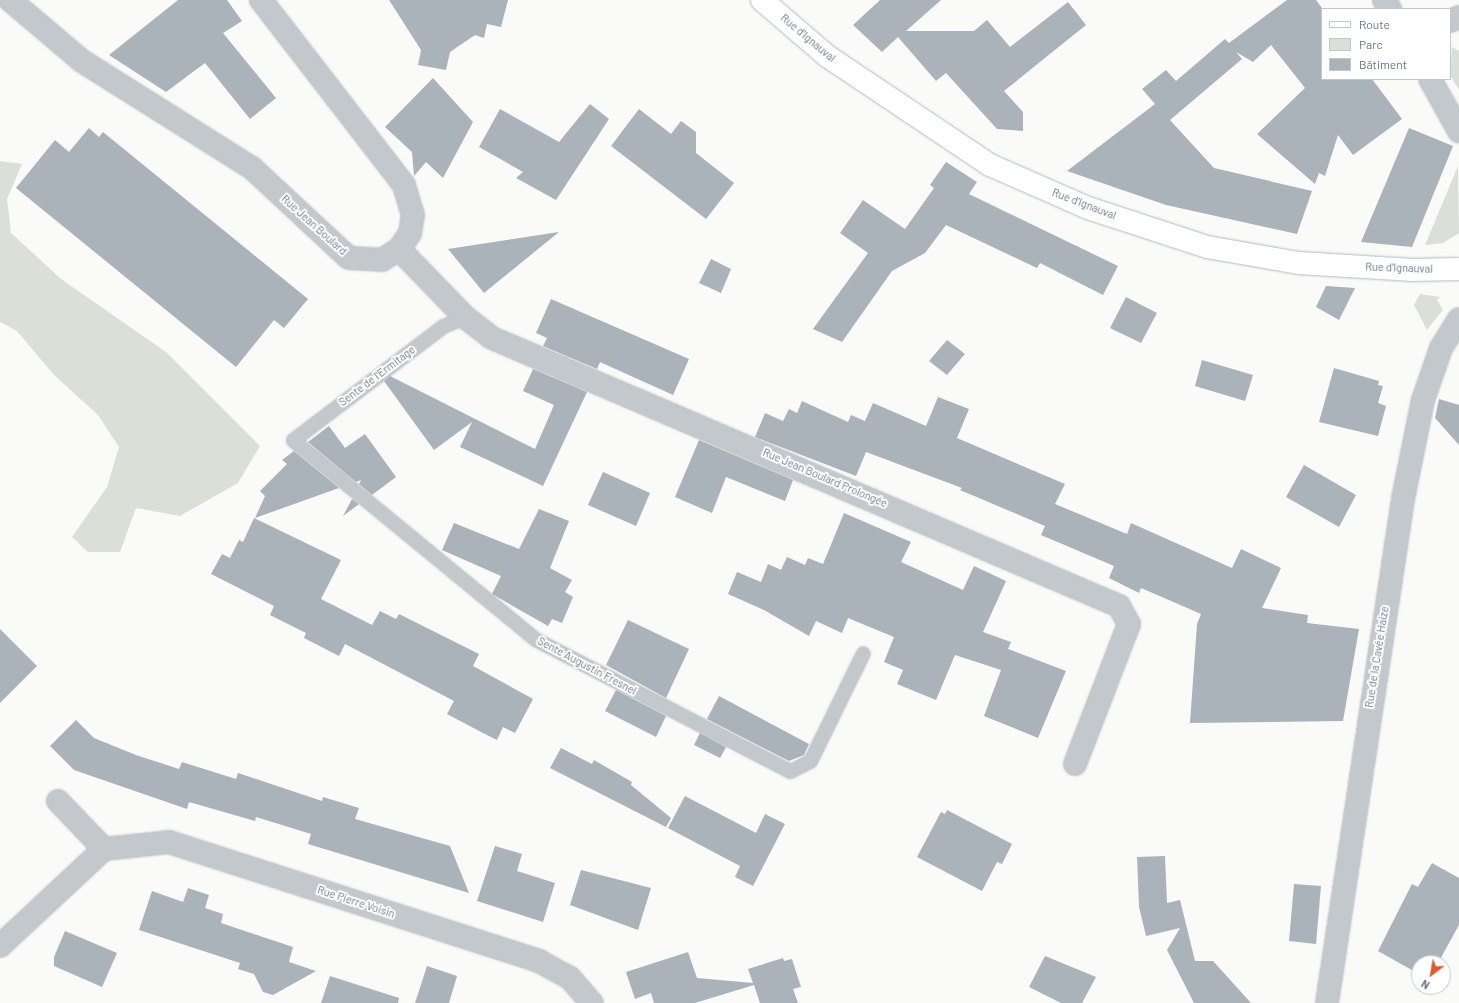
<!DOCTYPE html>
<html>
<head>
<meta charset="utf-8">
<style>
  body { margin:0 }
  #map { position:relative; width:1459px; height:1003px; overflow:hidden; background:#fafaf8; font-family:Barlow,sans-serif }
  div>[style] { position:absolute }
  .green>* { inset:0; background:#dadfd7 }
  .building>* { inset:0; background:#aab3b9 }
  .roads { filter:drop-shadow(0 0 1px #b3babf) drop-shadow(0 0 1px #b3babf) }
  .lane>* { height:13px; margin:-6.5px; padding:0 6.5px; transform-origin:6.5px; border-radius:6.5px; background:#c3c8cc }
  .street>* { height:22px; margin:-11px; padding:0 11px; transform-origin:11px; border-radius:11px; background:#c3c8cc }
  .secondary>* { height:22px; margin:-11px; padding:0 11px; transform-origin:11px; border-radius:11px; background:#fff }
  span { translate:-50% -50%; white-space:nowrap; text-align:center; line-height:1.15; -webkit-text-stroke:4px #fff; paint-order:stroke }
  .street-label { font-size:11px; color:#657683 }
  .legend { position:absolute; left:1321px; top:8px; width:130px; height:72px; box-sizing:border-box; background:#fff; border:1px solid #c1c8cd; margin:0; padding:5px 7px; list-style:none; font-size:12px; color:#657683 }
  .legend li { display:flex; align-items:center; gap:8px; height:20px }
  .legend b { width:20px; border:1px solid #c1c8cd }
  .north { position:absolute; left:1411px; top:955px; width:40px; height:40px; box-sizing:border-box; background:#fff; border:1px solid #c1c8cd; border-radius:50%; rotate:211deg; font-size:11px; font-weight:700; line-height:16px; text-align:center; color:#657683 }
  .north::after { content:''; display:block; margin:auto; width:14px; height:18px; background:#e4572e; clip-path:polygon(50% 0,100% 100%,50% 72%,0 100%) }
</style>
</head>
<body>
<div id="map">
  <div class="green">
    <i style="clip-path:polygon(1452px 47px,1459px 51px,1459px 90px,1450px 75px)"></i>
    <i style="clip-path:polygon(0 161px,22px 164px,7px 199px,11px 233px,61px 279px,166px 352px,260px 446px,238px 483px,180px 516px,136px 508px,120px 552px,88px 552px,72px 537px,107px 487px,119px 447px,98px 415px,54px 375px,17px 331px,0 322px)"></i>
    <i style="clip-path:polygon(1458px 166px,1459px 233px,1443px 243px,1425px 245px)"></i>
    <i style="clip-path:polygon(1420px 294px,1440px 297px,1437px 300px,1443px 310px,1427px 330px,1414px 305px)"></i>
  </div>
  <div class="building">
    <i style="clip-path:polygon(178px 0,227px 0,242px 21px,223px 33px,276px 98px,250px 119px,205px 63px,166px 92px,109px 55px)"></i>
    <i style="clip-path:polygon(389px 0,508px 0,501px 27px,487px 24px,484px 38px,475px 35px,450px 52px,446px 70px,418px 65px,421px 50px)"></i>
    <i style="clip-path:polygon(880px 0,941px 0,906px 31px,974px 31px,987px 20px,1010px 47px,1068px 2px,1086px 25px,1004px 91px,1023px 112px,1023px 131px,997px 129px,946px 73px,936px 81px,898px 37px,882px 52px,853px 25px)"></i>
    <i style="clip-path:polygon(1287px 0,1316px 0,1322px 8px,1322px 79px,1372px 79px,1402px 119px,1353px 155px,1338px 135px,1325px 176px,1319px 173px,1315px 184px,1257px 134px,1305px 88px,1271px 45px,1253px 62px,1236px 52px,1242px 59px,1170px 120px,1214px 168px,1312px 191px,1297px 234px,1166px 205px,1067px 171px,1155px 104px,1142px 89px,1166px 70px,1176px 81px,1225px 39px,1229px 43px)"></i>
    <i style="clip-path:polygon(433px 78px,473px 122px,443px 178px,426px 162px,414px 176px,412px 152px,385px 127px)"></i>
    <i style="clip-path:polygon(590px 104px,609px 119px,556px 200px,516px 178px,523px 172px,479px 147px,500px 109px,559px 142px)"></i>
    <i style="clip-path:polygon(639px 109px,671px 134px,681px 121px,696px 132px,696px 153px,734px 183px,706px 219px,611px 146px)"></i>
    <i style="clip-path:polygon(89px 128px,99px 137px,103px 132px,308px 299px,284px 328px,274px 320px,236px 367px,16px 188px,55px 140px,69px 152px)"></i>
    <i style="clip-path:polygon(1409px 128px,1453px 146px,1412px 247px,1361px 242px)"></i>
    <i style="clip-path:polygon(946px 162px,977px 182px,969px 194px,1118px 266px,1103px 295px,1040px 263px,1037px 268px,946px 225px,925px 253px,892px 271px,842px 342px,813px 329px,868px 253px,840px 233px,863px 200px,905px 229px,934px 188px,930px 185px)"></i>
    <i style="clip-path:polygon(559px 232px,484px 293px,448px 249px)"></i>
    <i style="clip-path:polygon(711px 259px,731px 269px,721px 293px,699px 283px)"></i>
    <i style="clip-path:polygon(1326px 286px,1355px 288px,1339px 320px,1316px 307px)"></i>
    <i style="clip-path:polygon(1126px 297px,1157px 313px,1141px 343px,1110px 328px)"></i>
    <i style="clip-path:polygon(551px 299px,689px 359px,673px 395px,600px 362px,597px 369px,543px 346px,547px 338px,536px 333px)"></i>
    <i style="clip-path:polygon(947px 340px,965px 354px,947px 375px,929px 361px)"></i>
    <i style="clip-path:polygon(1202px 360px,1253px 375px,1245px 401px,1195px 386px)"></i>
    <i style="clip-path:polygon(1334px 368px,1379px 381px,1378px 385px,1383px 386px,1378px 403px,1386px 406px,1378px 436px,1319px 422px)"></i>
    <i style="clip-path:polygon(533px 369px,587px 392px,543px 486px,460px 447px,472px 422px,434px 450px,384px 381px,390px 376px,535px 449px,554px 405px,523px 391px)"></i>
    <i style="clip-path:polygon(938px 397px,969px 409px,957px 438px,1065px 484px,1055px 504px,1127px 534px,1131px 523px,1232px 568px,1241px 549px,1281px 568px,1262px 608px,1308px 615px,1307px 623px,1359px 629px,1343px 721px,1190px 723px,1197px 624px,1201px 614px,1141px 588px,1139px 593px,1109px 578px,1114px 566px,1041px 535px,1045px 526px,960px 490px,962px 488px,866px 452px,856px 476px,755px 437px,765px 413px,783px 421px,789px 409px,797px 413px,802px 401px,848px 422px,851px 415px,865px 421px,873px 403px,926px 426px)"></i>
    <i style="clip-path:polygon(1439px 399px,1459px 405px,1459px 445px,1435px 418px)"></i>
    <i style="clip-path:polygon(329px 426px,345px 448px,365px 434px,396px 477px,372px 495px,359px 484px,361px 480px,356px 482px,308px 442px)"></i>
    <i style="clip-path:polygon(699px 440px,793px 480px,785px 501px,726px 477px,712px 513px,675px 497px)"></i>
    <i style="clip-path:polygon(294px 451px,339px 488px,255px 518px,265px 496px,260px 491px,287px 464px,282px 460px)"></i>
    <i style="clip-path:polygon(1304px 465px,1356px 495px,1339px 527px,1286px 497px)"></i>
    <i style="clip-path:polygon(603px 472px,650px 493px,636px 526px,588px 505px)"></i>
    <i style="clip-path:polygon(352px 499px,359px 504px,343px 516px)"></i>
    <i style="clip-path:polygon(539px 509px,569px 521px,550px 568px,572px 580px,565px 592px,573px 597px,562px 623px,552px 619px,548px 626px,492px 594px,501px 576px,442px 550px,454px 523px,519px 549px)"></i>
    <i style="clip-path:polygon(844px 513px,911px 542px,901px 562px,963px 590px,974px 566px,1006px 581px,983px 632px,1011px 642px,1008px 649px,1066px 671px,1038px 738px,984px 716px,1001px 670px,955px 655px,936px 700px,897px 684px,903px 670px,884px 662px,894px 637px,848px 618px,842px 633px,816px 621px,809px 636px,764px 610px,728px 594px,737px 572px,761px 582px,768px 564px,781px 570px,787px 557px,805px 565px,808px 558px,823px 564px)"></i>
    <i style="clip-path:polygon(254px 518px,341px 560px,321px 599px,372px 625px,380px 611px,396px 619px,399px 614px,479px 654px,473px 666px,533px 699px,515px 733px,503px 727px,497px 740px,481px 732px,447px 714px,454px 701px,345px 644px,339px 656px,304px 638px,306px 633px,270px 615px,274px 606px,211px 574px,222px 554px,230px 558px,239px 540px,243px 542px)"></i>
    <i style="clip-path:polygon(628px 620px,689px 649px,666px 698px,606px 665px)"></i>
    <i style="clip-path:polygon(0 629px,37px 666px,0 703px)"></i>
    <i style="clip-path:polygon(616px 690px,666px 716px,656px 737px,605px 711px)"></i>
    <i style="clip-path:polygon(719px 696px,809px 744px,804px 755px,789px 761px,707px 719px)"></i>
    <i style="clip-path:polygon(76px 720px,94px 738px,136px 755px,179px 769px,182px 762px,236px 779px,238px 773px,322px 801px,323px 797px,359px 808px,355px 819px,450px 846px,469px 893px,308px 844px,311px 834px,256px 817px,255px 821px,189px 802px,187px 809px,74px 770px,50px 746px)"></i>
    <i style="clip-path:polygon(700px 733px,726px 747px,720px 758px,694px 745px)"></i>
    <i style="clip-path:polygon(561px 748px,592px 764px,594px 760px,632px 782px,631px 785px,671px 818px,666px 827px,550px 768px)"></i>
    <i style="clip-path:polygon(685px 796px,756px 833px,765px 814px,785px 824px,753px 886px,735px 877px,740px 866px,668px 828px)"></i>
    <i style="clip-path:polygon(947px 810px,1012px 844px,1002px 864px,997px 862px,982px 891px,917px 857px,941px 812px,945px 814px)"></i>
    <i style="clip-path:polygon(495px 846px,522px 854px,517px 871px,555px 883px,543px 922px,477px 901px)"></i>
    <i style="clip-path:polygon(1165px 856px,1167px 903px,1180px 900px,1195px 961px,1213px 961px,1251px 1003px,1194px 1003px,1167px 950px,1180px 928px,1146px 936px,1139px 907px,1137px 857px)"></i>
    <i style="clip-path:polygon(1432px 863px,1459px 878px,1459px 925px,1438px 963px,1419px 963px,1419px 974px,1378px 951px,1412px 884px,1418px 887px)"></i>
    <i style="clip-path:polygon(581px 870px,651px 888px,638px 930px,570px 905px)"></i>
    <i style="clip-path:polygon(1294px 884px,1321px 886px,1316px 944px,1289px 941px)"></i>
    <i style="clip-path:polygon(188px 888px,209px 895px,205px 908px,223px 914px,221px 923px,293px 947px,289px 962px,316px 971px,273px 995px,263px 992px,254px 974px,238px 969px,240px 963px,139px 930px,152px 891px,183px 902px)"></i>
    <i style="clip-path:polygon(65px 931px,117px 953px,102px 987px,54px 966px,54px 957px)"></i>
    <i style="clip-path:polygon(688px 952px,697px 978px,753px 983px,748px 969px,783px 958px,784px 961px,792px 959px,801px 987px,793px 989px,798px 1003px,760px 1003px,754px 985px,695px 1003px,654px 1003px,651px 993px,635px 999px,626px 972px)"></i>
    <i style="clip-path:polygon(1045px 956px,1096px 977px,1082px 1003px,1061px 1003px,1029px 987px)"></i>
    <i style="clip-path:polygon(427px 966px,457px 976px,449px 1003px,415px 1003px)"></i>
    <i style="clip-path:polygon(330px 976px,399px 998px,398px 1003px,321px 1003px)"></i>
  </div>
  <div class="roads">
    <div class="lane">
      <i style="left:465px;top:317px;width:24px;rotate:158deg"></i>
      <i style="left:443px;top:326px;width:188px;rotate:142.8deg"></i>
      <i style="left:293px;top:440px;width:313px;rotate:39.4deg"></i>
      <i style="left:535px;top:639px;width:287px;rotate:27.4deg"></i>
      <i style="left:790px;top:771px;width:22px;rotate:-27deg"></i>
      <i style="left:810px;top:761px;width:120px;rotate:-63.9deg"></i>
    </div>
    <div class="street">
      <i style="left:10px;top:0;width:94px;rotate:40.3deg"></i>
      <i style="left:82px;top:61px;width:201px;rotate:32.2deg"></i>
      <i style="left:252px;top:168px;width:132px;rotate:42.9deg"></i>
      <i style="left:349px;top:258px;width:33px;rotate:3deg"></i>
      <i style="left:382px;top:260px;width:20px;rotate:-33deg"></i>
      <i style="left:399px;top:249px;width:19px;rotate:-55deg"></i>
      <i style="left:410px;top:233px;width:18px;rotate:-81deg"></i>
      <i style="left:413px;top:215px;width:31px;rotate:-107deg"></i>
      <i style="left:404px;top:185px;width:234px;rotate:-127.7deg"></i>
      <i style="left:1384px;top:0;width:11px;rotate:56deg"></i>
      <i style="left:1450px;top:21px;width:10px;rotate:-24deg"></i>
      <i style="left:1430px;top:79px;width:60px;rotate:60.9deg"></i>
      <i style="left:399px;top:249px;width:95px;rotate:45.9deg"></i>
      <i style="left:465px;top:317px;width:34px;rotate:38deg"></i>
      <i style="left:492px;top:338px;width:682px;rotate:23.14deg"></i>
      <i style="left:1119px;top:606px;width:21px;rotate:61deg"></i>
      <i style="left:1129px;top:624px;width:150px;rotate:111.1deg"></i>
      <i style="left:58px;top:801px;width:66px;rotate:46.2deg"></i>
      <i style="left:0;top:946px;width:142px;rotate:-43deg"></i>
      <i style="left:104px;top:849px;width:65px;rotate:-6.1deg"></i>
      <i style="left:169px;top:842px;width:389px;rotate:17.8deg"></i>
      <i style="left:539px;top:961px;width:35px;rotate:29deg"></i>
      <i style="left:570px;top:978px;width:33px;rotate:49deg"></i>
      <i style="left:1327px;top:1003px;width:510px;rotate:-81.42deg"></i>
      <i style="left:1403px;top:499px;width:101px;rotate:-78.6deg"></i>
      <i style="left:1423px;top:400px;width:55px;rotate:-70.9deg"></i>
      <i style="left:1441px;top:348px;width:34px;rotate:-58deg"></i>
    </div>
    <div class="secondary">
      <i style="left:762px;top:0;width:86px;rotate:40.7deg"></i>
      <i style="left:827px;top:56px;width:196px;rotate:33.8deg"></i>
      <i style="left:990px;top:165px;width:107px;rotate:23.7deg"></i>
      <i style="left:1088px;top:208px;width:125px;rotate:18.1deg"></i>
      <i style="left:1207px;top:247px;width:93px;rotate:9.9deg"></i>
      <i style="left:1299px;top:263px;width:114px;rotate:3.5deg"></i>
      <i style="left:1413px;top:270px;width:46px;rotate:-1.2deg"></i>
    </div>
  </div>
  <div class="street-label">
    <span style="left:808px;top:38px;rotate:40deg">Rue d'Ignauval</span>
    <span style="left:1084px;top:204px;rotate:21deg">Rue d'Ignauval</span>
    <span style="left:314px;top:225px;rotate:42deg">Rue Jean Boulard</span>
    <span style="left:1399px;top:268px;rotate:2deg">Rue d'Ignauval</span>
    <span style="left:377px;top:376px;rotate:-37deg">Sente de l'Ermitage</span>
    <span style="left:825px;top:478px;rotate:23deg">Rue Jean Boulard Prolongée</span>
    <span style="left:1377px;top:657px;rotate:-81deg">Rue de la Cavée Haize</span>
    <span style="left:587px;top:666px;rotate:28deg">Sente Augustin Fresnel</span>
    <span style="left:356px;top:902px;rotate:18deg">Rue Pierre Voisin</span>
  </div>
  <ul class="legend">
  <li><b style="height:5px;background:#fff"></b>Route</li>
  <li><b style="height:11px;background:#dadfd7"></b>Parc</li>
  <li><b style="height:11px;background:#aab3b9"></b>Bâtiment</li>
  </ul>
  <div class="north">N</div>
</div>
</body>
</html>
